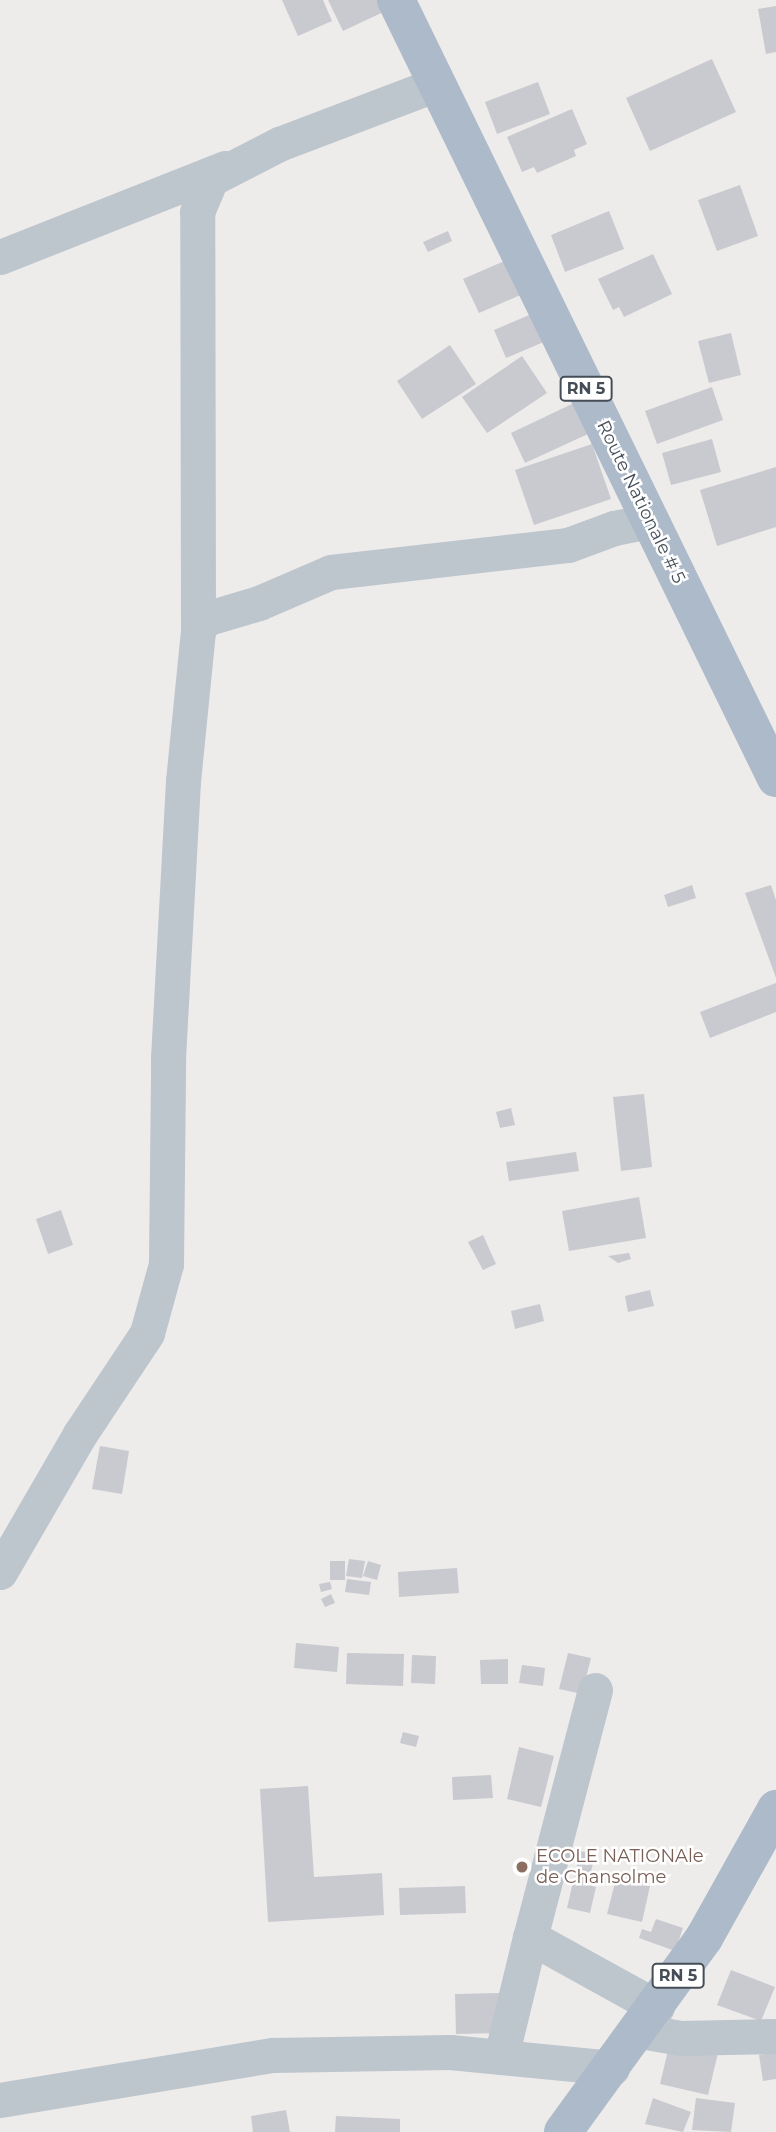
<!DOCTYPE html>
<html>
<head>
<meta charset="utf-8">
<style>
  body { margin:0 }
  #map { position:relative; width:776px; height:2132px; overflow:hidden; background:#eeebeb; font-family:Montserrat,sans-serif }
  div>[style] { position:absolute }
  .building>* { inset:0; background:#c8cad0 }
  .street>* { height:35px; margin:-17.5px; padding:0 17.5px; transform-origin:17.5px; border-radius:17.5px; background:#bdc5cd }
  .primary>* { height:38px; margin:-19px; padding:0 19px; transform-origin:19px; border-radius:19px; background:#acbac9 }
  .dots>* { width:19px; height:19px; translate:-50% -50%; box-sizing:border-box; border:4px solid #fff; border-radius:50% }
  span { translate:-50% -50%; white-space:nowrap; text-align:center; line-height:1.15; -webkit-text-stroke:5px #fff; paint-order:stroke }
  .shield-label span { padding:2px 5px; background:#fff; border:2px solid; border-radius:5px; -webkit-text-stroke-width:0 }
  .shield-label { font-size:16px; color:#454e57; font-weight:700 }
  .street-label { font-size:18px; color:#454e57 }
  .education-label { font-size:18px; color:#785e54 }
  .left { translate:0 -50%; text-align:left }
</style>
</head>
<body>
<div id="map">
  <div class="building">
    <i style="clip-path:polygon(282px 0,323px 0,332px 21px,298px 36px)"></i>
    <i style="clip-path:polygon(328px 0,390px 0,394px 7px,343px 31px)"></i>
    <i style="clip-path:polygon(776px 6px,776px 52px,766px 54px,758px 9px)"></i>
    <i style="clip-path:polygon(712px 59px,736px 112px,650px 151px,626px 98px)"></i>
    <i style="clip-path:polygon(538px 82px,550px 114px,497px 134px,485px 102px)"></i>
    <i style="clip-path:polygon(572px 109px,587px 144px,574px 150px,576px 156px,537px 173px,534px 167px,522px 172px,507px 137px)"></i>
    <i style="clip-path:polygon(740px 185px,758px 236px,717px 251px,698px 200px)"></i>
    <i style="clip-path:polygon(609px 211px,624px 249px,565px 272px,551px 235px)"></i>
    <i style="clip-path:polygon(448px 231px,452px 241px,428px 252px,423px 242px)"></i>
    <i style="clip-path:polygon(653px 254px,672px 294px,624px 317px,619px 307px,613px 310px,598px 279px)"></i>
    <i style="clip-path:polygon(509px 259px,525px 293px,479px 313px,463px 279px)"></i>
    <i style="clip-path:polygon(534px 313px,546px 341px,506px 358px,494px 330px)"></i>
    <i style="clip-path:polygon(731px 333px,741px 375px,709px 383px,698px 341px)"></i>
    <i style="clip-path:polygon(450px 345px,476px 384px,422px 419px,397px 381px)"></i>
    <i style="clip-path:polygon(522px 356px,547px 393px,487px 433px,462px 397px)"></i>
    <i style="clip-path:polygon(712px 387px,723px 420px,657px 444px,645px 411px)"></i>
    <i style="clip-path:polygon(574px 403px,588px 434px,525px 463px,511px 433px)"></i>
    <i style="clip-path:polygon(712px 439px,721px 472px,671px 485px,662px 453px)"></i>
    <i style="clip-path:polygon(592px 444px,611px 499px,534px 525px,515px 470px)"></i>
    <i style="clip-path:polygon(776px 467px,776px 527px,717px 546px,700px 490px)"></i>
    <i style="clip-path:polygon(692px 885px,696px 898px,668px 907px,664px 895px)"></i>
    <i style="clip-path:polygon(771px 885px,776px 900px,776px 978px,745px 893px)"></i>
    <i style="clip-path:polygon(776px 983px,776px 1012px,710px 1038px,700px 1012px)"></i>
    <i style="clip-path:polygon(644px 1094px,652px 1167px,621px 1171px,613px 1097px)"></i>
    <i style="clip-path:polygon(511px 1108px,515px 1125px,500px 1128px,496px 1112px)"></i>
    <i style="clip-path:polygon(576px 1152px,579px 1171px,509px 1181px,506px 1162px)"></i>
    <i style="clip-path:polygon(639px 1197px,646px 1238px,569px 1251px,562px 1211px)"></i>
    <i style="clip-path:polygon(61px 1210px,73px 1245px,48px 1254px,36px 1219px)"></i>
    <i style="clip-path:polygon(483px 1235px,496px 1264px,483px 1270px,468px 1242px)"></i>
    <i style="clip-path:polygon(629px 1253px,631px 1259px,618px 1263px,608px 1256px)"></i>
    <i style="clip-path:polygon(650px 1290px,654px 1306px,628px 1312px,625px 1296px)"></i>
    <i style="clip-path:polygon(540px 1304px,544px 1321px,515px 1329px,511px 1311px)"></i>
    <i style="clip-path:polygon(100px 1446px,129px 1451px,122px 1494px,92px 1489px)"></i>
    <i style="clip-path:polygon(349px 1559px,365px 1561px,362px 1578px,346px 1576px)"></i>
    <i style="clip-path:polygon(330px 1561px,345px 1561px,345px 1580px,330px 1580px)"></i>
    <i style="clip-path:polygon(368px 1561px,381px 1565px,377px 1580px,363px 1576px)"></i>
    <i style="clip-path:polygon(457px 1568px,459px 1593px,399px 1597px,398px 1572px)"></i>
    <i style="clip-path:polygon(347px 1579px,371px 1582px,369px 1595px,345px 1592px)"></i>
    <i style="clip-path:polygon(330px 1582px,332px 1589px,321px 1592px,319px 1584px)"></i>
    <i style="clip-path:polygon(331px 1594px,335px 1603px,325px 1607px,321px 1599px)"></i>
    <i style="clip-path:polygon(296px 1643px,339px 1647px,337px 1672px,294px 1668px)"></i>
    <i style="clip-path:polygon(347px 1653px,404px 1654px,403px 1686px,346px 1684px)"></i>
    <i style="clip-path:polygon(568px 1653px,591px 1658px,582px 1694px,559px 1689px)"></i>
    <i style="clip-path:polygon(412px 1655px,436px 1656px,435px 1684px,411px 1683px)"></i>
    <i style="clip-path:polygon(508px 1659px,508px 1684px,481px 1684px,480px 1660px)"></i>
    <i style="clip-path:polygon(522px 1665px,545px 1668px,543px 1686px,519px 1683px)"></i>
    <i style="clip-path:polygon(403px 1732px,419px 1736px,416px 1747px,400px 1743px)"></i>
    <i style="clip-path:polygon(519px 1747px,554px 1756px,541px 1807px,507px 1799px)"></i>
    <i style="clip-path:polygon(491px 1775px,493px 1798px,453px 1800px,452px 1777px)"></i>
    <i style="clip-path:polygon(308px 1786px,314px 1877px,382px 1873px,384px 1915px,268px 1922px,260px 1789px)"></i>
    <i style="clip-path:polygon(580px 1851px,595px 1854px,588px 1885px,596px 1887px,590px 1913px,567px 1908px)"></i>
    <i style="clip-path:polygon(616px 1879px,650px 1886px,642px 1922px,607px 1914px)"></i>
    <i style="clip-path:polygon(465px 1886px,466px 1913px,400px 1915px,399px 1888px)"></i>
    <i style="clip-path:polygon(656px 1919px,683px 1928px,675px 1951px,639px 1938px,642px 1929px,651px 1932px)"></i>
    <i style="clip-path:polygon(731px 1970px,775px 1987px,761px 2021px,717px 2005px)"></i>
    <i style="clip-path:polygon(500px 1993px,501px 2033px,456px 2034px,455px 1994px)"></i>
    <i style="clip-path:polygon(670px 2042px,718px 2053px,708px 2095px,660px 2084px)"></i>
    <i style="clip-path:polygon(776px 2052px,776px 2079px,763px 2081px,759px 2055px)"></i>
    <i style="clip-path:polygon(653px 2098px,691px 2112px,683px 2132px,645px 2124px)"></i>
    <i style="clip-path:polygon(696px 2098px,735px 2103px,731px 2132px,692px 2130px)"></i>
    <i style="clip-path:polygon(286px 2110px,290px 2132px,253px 2132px,251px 2116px)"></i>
    <i style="clip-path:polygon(336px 2116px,400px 2119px,400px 2132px,335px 2132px)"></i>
  </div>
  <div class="street">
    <i style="left:0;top:257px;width:242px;rotate:-21.6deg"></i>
    <i style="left:198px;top:630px;width:418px;rotate:-90.1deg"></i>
    <i style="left:197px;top:212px;width:36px;rotate:-67deg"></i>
    <i style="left:211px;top:179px;width:76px;rotate:-27.2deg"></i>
    <i style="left:279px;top:144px;width:169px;rotate:-20.8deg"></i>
    <i style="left:0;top:1572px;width:160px;rotate:-59.9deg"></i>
    <i style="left:80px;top:1434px;width:121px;rotate:-56.4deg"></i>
    <i style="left:147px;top:1333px;width:72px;rotate:-74.6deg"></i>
    <i style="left:166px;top:1264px;width:206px;rotate:-89.4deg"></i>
    <i style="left:168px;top:1058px;width:277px;rotate:-86.9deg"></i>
    <i style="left:183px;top:781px;width:152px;rotate:-84.3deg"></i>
    <i style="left:198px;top:630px;width:13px;rotate:-58deg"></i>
    <i style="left:205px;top:619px;width:56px;rotate:-16.5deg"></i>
    <i style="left:259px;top:603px;width:78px;rotate:-23.3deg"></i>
    <i style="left:331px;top:572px;width:239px;rotate:-6.5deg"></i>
    <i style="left:568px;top:545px;width:49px;rotate:-20.3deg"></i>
    <i style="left:614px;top:528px;width:37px;rotate:-11deg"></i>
    <i style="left:595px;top:1690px;width:255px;rotate:104.7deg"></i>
    <i style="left:530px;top:1937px;width:145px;rotate:28.9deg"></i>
    <i style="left:641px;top:2031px;width:40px;rotate:10deg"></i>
    <i style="left:680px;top:2038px;width:96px;rotate:-1.2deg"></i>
    <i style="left:501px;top:2057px;width:123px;rotate:-76.4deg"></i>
    <i style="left:0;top:2100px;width:277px;rotate:-9.4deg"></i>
    <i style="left:273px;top:2055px;width:177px;rotate:-1deg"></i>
    <i style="left:450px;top:2052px;width:163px;rotate:5.6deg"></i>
  </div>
  <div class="primary">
    <i style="left:396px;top:0;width:866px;rotate:63.97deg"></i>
    <i style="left:563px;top:2132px;width:240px;rotate:-54deg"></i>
    <i style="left:704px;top:1938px;width:148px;rotate:-60.8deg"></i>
  </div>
  <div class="dots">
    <i style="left:522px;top:1867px;background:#8d6e63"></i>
  </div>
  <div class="shield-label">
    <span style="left:586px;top:389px">RN 5</span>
    <span style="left:678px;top:1976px">RN 5</span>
  </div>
  <div class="street-label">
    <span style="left:641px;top:502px;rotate:64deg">Route Nationale # 5</span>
  </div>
  <div class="education-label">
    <span class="left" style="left:536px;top:1867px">ECOLE NATIONAle<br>de Chansolme</span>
  </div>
</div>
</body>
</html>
